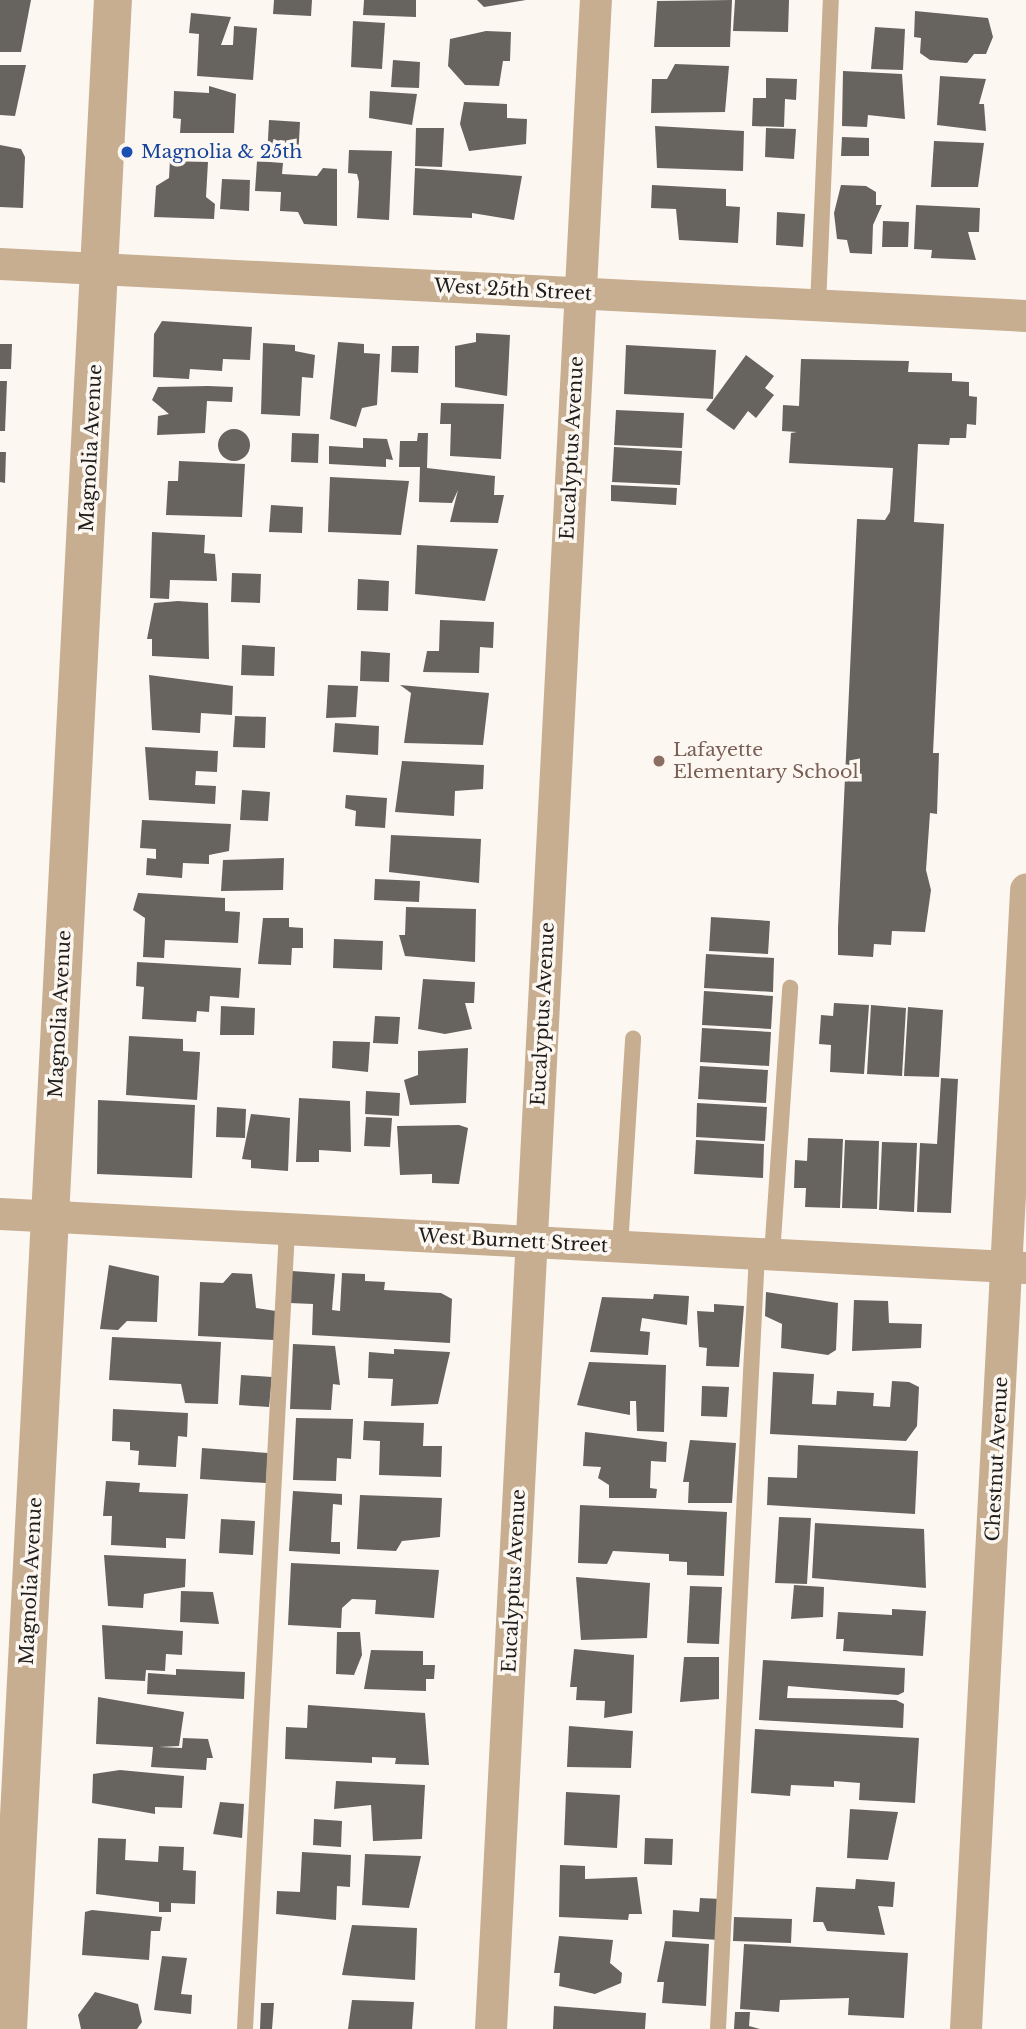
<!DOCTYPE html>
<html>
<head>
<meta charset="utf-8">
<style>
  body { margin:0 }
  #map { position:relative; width:1026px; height:2029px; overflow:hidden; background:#fdf7f2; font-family:"Libre Baskerville",serif }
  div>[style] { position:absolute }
  .building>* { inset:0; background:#67635e }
  .round { border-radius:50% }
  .service>* { height:16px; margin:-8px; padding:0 8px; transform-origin:8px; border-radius:8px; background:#c7ae90 }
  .minor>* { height:32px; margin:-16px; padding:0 16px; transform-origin:16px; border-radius:16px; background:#c7ae90 }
  .tertiary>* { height:38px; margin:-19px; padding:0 19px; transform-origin:19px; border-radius:19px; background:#c7ae90 }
  .dots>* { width:19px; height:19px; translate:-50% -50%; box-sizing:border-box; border:4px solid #fdf7f2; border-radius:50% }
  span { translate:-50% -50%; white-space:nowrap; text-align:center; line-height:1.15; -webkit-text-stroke:7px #fdf7f2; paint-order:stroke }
  .transit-label { font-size:19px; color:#164399 }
  .left { translate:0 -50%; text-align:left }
  .street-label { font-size:19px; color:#1f1d1b }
  .education-label { font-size:19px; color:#785e54 }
</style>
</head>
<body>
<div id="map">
  <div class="building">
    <i style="clip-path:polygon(0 0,31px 0,21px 52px,0 52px)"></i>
    <i style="clip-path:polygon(274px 0,312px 0,311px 16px,273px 14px)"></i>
    <i style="clip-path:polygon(364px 0,416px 0,416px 17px,363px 15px)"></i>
    <i style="clip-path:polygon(477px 0,526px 0,484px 7px)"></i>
    <i style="clip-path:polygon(732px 0,730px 47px,654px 47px,657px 1px)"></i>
    <i style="clip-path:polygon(735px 0,789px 0,788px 32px,733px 31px)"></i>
    <i style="clip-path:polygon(915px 11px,988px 18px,993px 37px,986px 54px,974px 54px,967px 63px,930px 60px,920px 53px,921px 38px,914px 37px)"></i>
    <i style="clip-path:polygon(191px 13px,231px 17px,221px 45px,233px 45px,234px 26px,257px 28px,253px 80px,197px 76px,199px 34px,189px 33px)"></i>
    <i style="clip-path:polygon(353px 21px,385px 23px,382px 69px,351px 67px)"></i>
    <i style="clip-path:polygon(875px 27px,905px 29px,903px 70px,871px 69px)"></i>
    <i style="clip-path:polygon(486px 31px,511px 32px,510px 61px,503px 61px,499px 86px,465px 85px,448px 66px,450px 39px)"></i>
    <i style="clip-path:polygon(393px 60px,420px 62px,419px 88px,391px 87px)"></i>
    <i style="clip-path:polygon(675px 64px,729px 66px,725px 112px,651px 113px,652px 79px,667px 79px)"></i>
    <i style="clip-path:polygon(0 65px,26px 65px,15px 116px,0 115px)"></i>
    <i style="clip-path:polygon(843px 71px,902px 74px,905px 119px,868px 115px,867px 127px,842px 126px)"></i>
    <i style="clip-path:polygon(940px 76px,986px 79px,979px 104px,984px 104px,986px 131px,937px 125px)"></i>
    <i style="clip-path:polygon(766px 78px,797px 79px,796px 100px,785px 99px,784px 127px,752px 126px,753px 98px,766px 98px)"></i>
    <i style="clip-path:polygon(209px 86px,236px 94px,234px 133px,180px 133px,181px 119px,173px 118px,174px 91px,209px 93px)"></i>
    <i style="clip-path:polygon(370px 91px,417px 94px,412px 125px,369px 118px)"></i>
    <i style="clip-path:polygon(464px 102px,507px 104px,507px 118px,527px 119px,526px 144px,469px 151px,460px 124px)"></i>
    <i style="clip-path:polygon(269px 120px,300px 122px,298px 160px,267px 158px)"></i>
    <i style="clip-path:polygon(655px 126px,744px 131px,743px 171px,657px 168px)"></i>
    <i style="clip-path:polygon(416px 128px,444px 128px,442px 167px,415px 166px)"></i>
    <i style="clip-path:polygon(766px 128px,796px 129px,794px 159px,765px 157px)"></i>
    <i style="clip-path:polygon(842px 137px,869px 138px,869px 156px,841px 156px)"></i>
    <i style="clip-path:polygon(934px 141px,984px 143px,978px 187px,931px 187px)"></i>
    <i style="clip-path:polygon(0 145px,21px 149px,25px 157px,23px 208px,0 207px)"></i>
    <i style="clip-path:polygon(349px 150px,392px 151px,389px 220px,357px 218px,359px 182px,357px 174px,348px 173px)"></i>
    <i style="clip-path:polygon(170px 160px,208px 162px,206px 197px,215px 204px,214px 219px,154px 217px,156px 186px,169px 178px)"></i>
    <i style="clip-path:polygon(257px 161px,283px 163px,282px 174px,317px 176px,323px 168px,337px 169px,337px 226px,304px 224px,298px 212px,280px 211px,281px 192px,255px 191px)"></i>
    <i style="clip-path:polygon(415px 168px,522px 176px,514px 220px,472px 213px,472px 218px,413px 215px)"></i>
    <i style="clip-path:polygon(222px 179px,250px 180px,249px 211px,220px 209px)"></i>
    <i style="clip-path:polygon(652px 185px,726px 189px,726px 206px,740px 207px,738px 243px,679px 240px,676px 209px,651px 208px)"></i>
    <i style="clip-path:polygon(841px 185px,866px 186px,876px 192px,876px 205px,882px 205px,873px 225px,872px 254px,850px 253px,847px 240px,837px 239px,834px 213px)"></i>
    <i style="clip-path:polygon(916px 205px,980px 208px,979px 232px,968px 232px,976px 260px,931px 258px,932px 250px,914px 249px)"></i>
    <i style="clip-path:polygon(777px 212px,805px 214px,803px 247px,776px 245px)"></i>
    <i style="clip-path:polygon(883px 221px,909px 222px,908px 247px,882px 247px)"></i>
    <i style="clip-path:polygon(162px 321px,252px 327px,250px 360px,223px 359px,222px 371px,190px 369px,189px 379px,153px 377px,154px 334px)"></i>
    <i style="clip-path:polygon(476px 333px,510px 335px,507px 396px,455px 387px,455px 346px,476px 342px)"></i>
    <i style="clip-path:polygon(338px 342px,364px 344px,364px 353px,380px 354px,377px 405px,362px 408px,356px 427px,330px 419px)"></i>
    <i style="clip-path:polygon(263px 343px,295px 345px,295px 351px,315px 355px,313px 378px,302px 377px,300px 416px,261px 414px)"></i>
    <i style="clip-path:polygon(0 344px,12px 344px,11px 369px,0 369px)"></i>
    <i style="clip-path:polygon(626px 345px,716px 350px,713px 399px,624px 394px)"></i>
    <i style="clip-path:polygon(392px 346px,419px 346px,418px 373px,391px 372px)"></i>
    <i style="clip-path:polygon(746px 355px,774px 376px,765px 388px,774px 395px,756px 418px,748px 411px,734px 430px,706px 410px)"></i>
    <i style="clip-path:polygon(801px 359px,909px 361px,908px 372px,952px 373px,952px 381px,969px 382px,969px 396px,977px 397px,976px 425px,967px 424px,966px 438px,950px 438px,949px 445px,918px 444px,914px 522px,944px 524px,933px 753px,939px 753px,937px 814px,930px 813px,926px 870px,931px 890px,925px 932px,892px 931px,891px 945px,874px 944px,873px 957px,838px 955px,838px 928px,857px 519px,885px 520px,890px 512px,893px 468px,789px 463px,791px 433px,797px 432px,782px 431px,783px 405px,799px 406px)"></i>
    <i style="clip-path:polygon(0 381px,7px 381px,5px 431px,0 431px)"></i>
    <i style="clip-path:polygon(208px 386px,233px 387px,232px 402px,207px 401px,205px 433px,157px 435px,158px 416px,169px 414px,152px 400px,158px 387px)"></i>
    <i style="clip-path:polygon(441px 403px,504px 404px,501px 459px,450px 456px,451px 424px,440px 424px)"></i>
    <i style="clip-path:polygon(616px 410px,684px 413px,682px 448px,614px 445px)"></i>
    <i class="round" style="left:218px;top:429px;width:32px;height:32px"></i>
    <i style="clip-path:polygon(292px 433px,319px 434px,318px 463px,291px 462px)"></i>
    <i style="clip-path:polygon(418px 433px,428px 433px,427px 468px,495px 476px,494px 495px,504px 495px,498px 523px,450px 522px,458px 490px,452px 503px,419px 502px,420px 467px,399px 467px,400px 441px,417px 441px)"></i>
    <i style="clip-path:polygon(363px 438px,387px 439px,393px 460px,386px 459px,386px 467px,329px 464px,329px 446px,363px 448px)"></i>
    <i style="clip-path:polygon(614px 447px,682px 451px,680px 485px,612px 482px)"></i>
    <i style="clip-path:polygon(0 452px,6px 452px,5px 483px,0 482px)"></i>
    <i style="clip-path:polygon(179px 461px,245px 464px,242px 517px,166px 515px,168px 481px,178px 481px)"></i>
    <i style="clip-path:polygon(330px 477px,409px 481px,401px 535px,328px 532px)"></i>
    <i style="clip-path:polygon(611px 485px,677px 488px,676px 505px,611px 501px)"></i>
    <i style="clip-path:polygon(271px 505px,303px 507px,302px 533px,269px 532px)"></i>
    <i style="clip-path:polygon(152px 532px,205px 535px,204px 553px,215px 554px,217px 581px,170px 580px,169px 599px,150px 598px)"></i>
    <i style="clip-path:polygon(417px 545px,498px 549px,485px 601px,415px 594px)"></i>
    <i style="clip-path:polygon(232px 573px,261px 574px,260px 603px,231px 602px)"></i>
    <i style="clip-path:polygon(358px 579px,389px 581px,388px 611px,357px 610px)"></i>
    <i style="clip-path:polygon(178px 601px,208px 603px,209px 659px,152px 656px,152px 639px,147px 639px,154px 603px)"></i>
    <i style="clip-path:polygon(440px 620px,494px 622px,493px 648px,480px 647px,479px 673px,423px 672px,427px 651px,439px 651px)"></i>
    <i style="clip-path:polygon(242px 645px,275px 647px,274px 676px,241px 675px)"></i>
    <i style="clip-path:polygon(361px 651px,390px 653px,389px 682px,360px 681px)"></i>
    <i style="clip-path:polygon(149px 675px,233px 686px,232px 715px,201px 713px,200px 733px,152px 730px)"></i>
    <i style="clip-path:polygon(328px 685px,358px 686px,356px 717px,326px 718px)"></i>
    <i style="clip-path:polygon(400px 685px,489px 693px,483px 745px,404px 743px,411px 693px)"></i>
    <i style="clip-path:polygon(235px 716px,266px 717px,265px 748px,233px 747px)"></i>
    <i style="clip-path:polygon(335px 723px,379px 726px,378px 755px,333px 752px)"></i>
    <i style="clip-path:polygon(145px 747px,218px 751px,217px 772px,196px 771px,195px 785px,216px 786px,215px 804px,149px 800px)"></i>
    <i style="clip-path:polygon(402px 761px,484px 765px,483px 789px,455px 791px,454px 816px,395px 812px)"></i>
    <i style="clip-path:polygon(242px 790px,270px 792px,268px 821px,240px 820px)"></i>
    <i style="clip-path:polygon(346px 795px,387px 798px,385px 828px,355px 826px,356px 811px,345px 808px)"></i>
    <i style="clip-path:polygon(142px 820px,231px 824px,229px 851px,209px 855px,209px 864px,183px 863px,182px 878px,146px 875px,147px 858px,156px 859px,156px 849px,140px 848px)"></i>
    <i style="clip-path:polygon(391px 835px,481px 839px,479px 883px,389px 872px)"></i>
    <i style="clip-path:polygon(284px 858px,283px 890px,221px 891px,223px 860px)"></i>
    <i style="clip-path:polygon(375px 879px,420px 881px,419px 902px,374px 900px)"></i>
    <i style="clip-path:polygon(138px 893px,225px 898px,225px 911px,240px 912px,238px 943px,165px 940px,164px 958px,143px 957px,145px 918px,133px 910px)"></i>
    <i style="clip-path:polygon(406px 907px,476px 909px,475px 962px,405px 956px,399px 935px,405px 935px)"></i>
    <i style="clip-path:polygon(711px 917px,770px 921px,768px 954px,709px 951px)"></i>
    <i style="clip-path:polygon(263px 918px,289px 918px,289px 927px,303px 928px,303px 948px,292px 948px,291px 965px,258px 964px)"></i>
    <i style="clip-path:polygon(334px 939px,383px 941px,382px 970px,333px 968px)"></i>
    <i style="clip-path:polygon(706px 954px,774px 958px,773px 992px,704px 988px)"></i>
    <i style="clip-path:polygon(137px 962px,241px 968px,239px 998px,210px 996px,209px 1012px,197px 1011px,196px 1022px,142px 1019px,144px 987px,136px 986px)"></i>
    <i style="clip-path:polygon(423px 979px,475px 982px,474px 1003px,465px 1003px,472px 1029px,445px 1034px,418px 1029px)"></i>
    <i style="clip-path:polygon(704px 991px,773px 996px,771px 1029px,702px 1025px)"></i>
    <i style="clip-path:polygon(834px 1003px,869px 1005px,864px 1074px,830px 1072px,831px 1045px,819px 1044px,821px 1015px,833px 1016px)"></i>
    <i style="clip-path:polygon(871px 1005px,906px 1008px,902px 1076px,867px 1074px)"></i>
    <i style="clip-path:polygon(221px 1006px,255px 1008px,254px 1035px,220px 1035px)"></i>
    <i style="clip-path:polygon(908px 1007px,943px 1010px,939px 1077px,904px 1076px)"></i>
    <i style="clip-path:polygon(375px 1016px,400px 1017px,398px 1044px,373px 1043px)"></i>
    <i style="clip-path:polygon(702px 1028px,771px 1032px,769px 1066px,700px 1062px)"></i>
    <i style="clip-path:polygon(129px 1036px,183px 1039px,183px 1051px,200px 1052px,197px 1100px,126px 1095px)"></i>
    <i style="clip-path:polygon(333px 1041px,370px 1042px,368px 1072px,332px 1068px)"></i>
    <i style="clip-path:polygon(468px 1048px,466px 1103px,410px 1105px,404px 1080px,418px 1075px,418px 1051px)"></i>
    <i style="clip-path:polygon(700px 1066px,768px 1070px,766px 1103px,698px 1099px)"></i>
    <i style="clip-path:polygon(941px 1078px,958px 1079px,951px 1213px,917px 1212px,920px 1143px,937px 1144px)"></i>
    <i style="clip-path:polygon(366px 1091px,400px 1093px,399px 1116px,365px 1114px)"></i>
    <i style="clip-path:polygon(299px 1098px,350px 1101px,351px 1152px,319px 1150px,319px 1162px,296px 1162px)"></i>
    <i style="clip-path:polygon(98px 1100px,195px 1105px,192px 1178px,97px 1174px)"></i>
    <i style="clip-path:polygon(697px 1103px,767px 1107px,765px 1141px,696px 1137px)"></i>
    <i style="clip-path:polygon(217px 1107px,246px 1109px,245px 1138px,216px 1137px)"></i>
    <i style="clip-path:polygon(251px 1114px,290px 1118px,288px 1171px,251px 1168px,251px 1160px,242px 1159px)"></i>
    <i style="clip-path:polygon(366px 1117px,392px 1118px,390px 1147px,364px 1146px)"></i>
    <i style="clip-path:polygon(459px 1125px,468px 1128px,459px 1184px,432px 1183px,432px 1174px,400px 1175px,397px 1126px)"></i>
    <i style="clip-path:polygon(808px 1138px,843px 1139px,840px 1208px,805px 1207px,806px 1188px,794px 1188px,795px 1160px,807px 1161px)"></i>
    <i style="clip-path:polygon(696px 1140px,764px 1144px,763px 1178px,694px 1174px)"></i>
    <i style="clip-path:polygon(845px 1140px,879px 1141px,877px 1209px,842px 1208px)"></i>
    <i style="clip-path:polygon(882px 1142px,917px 1143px,914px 1212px,879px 1210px)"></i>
    <i style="clip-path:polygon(109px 1265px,159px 1276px,157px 1322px,127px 1321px,118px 1330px,100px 1329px)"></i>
    <i style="clip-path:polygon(292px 1271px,335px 1274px,332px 1310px,340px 1311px,342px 1273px,365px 1274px,365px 1281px,385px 1282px,384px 1290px,441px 1293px,452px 1299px,450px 1343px,312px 1335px,313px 1304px,290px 1303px)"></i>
    <i style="clip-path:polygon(232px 1273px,252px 1274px,256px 1308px,276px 1311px,274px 1340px,198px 1336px,200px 1282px,223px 1283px)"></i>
    <i style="clip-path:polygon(766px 1292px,838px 1303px,836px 1350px,828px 1355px,781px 1348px,782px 1324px,765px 1316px)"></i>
    <i style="clip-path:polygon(654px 1294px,689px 1296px,687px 1325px,642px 1318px,640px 1331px,650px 1332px,648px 1355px,590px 1352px,602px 1297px,653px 1299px)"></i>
    <i style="clip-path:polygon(854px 1300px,888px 1301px,889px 1323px,922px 1324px,921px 1348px,852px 1351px)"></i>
    <i style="clip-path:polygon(714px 1304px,744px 1306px,739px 1367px,706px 1366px,707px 1348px,699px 1347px,697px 1311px,714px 1312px)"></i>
    <i style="clip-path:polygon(112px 1337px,221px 1342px,218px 1404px,185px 1403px,181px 1384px,109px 1380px)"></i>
    <i style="clip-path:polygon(293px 1344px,335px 1346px,340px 1385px,333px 1384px,331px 1410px,290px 1409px)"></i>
    <i style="clip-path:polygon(394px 1349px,450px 1352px,438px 1404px,391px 1406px,393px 1379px,368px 1378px,369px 1352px,394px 1354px)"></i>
    <i style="clip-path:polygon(589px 1362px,666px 1365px,664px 1432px,637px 1431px,636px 1401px,630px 1401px,630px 1415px,577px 1405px)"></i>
    <i style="clip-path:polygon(773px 1372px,814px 1374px,812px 1404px,836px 1405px,837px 1391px,874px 1393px,873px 1406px,890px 1407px,892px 1381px,909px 1382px,919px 1387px,917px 1426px,906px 1441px,770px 1434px)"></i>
    <i style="clip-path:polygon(241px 1375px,272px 1377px,269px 1407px,239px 1405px)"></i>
    <i style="clip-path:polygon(702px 1386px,729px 1387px,727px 1417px,701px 1416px)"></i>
    <i style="clip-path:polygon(113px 1409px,188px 1413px,187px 1437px,178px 1436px,176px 1467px,138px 1465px,139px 1451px,130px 1450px,130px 1442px,112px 1441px)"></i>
    <i style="clip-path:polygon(296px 1418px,353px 1419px,351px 1459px,337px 1458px,336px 1481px,293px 1480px)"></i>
    <i style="clip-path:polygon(364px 1421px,424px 1423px,423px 1446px,442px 1446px,441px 1477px,379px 1475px,380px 1441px,363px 1440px)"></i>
    <i style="clip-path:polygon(585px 1432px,667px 1442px,666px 1462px,651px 1461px,650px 1488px,657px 1489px,656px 1498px,609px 1498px,609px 1485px,598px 1478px,601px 1467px,583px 1466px)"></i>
    <i style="clip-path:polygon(690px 1440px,736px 1443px,732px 1503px,688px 1503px,689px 1482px,683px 1482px)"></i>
    <i style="clip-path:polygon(798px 1445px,918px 1451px,915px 1514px,767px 1505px,768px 1477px,797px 1478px)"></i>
    <i style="clip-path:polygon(202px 1448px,268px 1453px,266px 1483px,200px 1479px)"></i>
    <i style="clip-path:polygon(106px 1481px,140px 1483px,139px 1492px,188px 1494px,185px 1539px,166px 1538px,166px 1548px,111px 1545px,112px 1516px,103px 1516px)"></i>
    <i style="clip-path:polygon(293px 1491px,342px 1494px,342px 1505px,333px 1504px,331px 1542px,340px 1542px,340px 1554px,289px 1551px)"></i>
    <i style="clip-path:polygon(360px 1495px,442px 1498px,440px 1537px,402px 1541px,396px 1551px,357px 1549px)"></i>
    <i style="clip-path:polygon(580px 1505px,727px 1512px,724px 1576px,687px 1575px,687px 1562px,669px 1561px,669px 1554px,613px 1551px,607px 1564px,578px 1563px)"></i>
    <i style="clip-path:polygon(779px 1517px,811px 1518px,807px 1584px,775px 1583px)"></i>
    <i style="clip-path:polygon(221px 1519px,255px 1521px,253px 1555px,219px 1553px)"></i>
    <i style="clip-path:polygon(815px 1523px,924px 1529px,926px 1588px,812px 1578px)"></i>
    <i style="clip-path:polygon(104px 1555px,186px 1559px,185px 1587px,144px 1594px,143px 1608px,108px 1606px)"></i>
    <i style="clip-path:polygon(291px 1563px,439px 1570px,434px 1618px,375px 1614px,376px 1600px,352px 1599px,342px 1608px,341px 1628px,288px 1625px)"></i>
    <i style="clip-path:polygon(576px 1577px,650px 1583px,647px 1638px,581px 1640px)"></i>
    <i style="clip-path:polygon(794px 1585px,824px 1587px,823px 1617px,791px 1619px)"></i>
    <i style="clip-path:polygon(690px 1586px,722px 1587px,719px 1644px,687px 1643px)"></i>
    <i style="clip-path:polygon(181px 1591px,213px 1592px,219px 1624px,180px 1622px)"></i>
    <i style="clip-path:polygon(892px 1609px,926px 1611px,923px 1656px,843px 1651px,844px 1639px,836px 1639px,838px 1612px,892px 1615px)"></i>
    <i style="clip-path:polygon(102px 1625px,183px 1631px,182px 1655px,166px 1654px,165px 1671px,146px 1670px,145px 1681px,105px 1679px)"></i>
    <i style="clip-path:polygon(337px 1632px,360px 1632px,362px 1655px,354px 1675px,336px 1674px)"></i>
    <i style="clip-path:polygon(574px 1649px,634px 1655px,632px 1713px,604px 1718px,605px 1701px,576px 1700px,577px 1687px,570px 1687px)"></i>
    <i style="clip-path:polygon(371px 1650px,423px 1651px,423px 1665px,435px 1665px,434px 1679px,426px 1679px,426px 1691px,364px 1689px)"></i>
    <i style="clip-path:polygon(684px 1657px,719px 1657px,719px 1699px,680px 1702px)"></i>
    <i style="clip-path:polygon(763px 1660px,905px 1668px,904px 1692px,898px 1695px,788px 1686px,787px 1698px,896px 1700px,904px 1704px,903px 1728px,759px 1720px)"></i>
    <i style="clip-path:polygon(176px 1669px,245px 1672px,244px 1699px,147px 1694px,148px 1673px,176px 1675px)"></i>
    <i style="clip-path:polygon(98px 1697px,184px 1712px,179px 1746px,159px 1747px,182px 1748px,183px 1738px,208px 1739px,213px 1758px,207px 1758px,206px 1770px,151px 1767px,153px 1747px,96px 1744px)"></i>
    <i style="clip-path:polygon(308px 1705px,425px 1713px,429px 1765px,395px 1764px,396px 1758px,372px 1757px,372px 1763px,285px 1759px,286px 1727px,307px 1728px)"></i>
    <i style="clip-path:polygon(569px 1726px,633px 1731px,631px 1768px,567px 1767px)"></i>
    <i style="clip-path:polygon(755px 1729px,919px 1738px,915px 1803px,859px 1800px,860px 1783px,834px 1781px,834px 1787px,791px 1785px,790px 1796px,751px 1793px)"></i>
    <i style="clip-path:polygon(120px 1770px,184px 1776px,182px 1808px,155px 1807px,155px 1814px,92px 1803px,93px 1774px)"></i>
    <i style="clip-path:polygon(336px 1781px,425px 1785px,422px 1839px,373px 1841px,371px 1805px,334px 1809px)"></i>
    <i style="clip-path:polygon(566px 1792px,620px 1795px,617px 1848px,564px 1845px)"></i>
    <i style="clip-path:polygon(220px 1802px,244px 1804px,242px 1838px,213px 1834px)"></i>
    <i style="clip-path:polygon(850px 1809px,898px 1812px,888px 1860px,847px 1858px)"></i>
    <i style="clip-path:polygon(314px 1819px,342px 1821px,341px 1847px,313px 1845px)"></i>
    <i style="clip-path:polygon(98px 1838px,126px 1839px,125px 1860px,158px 1862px,159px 1846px,184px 1847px,183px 1870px,196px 1871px,195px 1904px,171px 1903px,171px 1912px,159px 1912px,159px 1902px,96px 1894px)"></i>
    <i style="clip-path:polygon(645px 1838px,673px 1839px,672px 1865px,644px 1864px)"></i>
    <i style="clip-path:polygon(302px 1852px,351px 1855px,350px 1887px,337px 1886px,336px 1920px,276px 1914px,277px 1891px,300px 1892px)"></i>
    <i style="clip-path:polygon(365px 1854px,421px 1856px,409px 1908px,362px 1905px)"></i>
    <i style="clip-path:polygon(560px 1865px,585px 1866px,585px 1879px,637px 1877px,642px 1914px,629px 1914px,628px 1920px,559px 1917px)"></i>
    <i style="clip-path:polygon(856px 1879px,895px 1882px,893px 1907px,878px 1906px,885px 1935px,827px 1931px,823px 1922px,813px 1922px,816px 1887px,855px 1889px)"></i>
    <i style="clip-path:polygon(700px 1898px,721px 1899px,719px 1940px,672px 1937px,673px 1910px,699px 1912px)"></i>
    <i style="clip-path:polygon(92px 1910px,162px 1917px,160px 1931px,151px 1931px,149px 1960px,82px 1955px,85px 1912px)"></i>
    <i style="clip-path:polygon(734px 1917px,792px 1919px,791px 1943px,733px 1941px)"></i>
    <i style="clip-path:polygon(352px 1925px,417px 1928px,415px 1980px,342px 1975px)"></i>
    <i style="clip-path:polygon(559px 1936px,613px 1940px,610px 1963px,622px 1973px,621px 1983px,595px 1994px,559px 1986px,560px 1973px,554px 1973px)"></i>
    <i style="clip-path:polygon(665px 1941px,709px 1944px,706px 2006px,662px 2003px,664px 1982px,657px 1982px)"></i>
    <i style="clip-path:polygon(744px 1944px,908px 1953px,904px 2018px,848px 2015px,849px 1998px,780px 2000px,779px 2012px,740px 2009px)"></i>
    <i style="clip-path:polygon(162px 1956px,187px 1958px,181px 1994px,192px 1995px,191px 2014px,154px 2010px)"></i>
    <i style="clip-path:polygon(95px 1992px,138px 2004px,142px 2022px,137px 2029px,81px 2029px,78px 2015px)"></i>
    <i style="clip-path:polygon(352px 2000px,414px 2002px,412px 2029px,348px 2029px)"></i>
    <i style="clip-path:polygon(261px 2003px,274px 2003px,272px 2029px,260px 2029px)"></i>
    <i style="clip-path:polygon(554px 2006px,646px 2013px,645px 2029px,553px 2029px)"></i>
    <i style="clip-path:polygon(735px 2012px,750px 2012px,749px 2026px,760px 2029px,734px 2029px)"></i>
  </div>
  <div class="service">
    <i style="left:818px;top:306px;width:306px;rotate:-87.6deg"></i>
    <i style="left:620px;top:1247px;width:209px;rotate:-86.4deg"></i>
    <i style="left:772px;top:1255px;width:268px;rotate:-86.1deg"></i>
    <i style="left:245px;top:2029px;width:801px;rotate:-86.99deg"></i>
    <i style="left:718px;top:2029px;width:776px;rotate:-87.12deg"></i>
  </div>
  <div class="minor">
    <i style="left:0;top:264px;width:1027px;rotate:2.9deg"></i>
    <i style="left:0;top:1214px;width:1027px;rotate:3.01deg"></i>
    <i style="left:491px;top:2029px;width:2032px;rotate:-87.04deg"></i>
    <i style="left:966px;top:2029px;width:1141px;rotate:-86.98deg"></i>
  </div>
  <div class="tertiary">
    <i style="left:8px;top:2029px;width:2032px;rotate:-87.04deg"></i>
  </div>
  <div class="dots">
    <i style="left:127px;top:152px;background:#1a4fb4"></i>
    <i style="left:659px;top:761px;background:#8d6e63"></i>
  </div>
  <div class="transit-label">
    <span class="left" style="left:141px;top:152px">Magnolia &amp; 25th</span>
  </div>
  <div class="street-label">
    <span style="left:513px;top:290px;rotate:3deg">West 25th Street</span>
    <span style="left:91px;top:448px;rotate:-87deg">Magnolia Avenue</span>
    <span style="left:572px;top:448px;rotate:-87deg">Eucalyptus Avenue</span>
    <span style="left:60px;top:1014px;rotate:-87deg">Magnolia Avenue</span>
    <span style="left:543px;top:1014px;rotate:-87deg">Eucalyptus Avenue</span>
    <span style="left:513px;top:1241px;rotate:3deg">West Burnett Street</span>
    <span style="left:997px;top:1459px;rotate:-87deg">Chestnut Avenue</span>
    <span style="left:31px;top:1581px;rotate:-87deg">Magnolia Avenue</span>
    <span style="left:514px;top:1581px;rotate:-87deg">Eucalyptus Avenue</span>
  </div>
  <div class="education-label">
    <span class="left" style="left:673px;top:761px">Lafayette<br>Elementary School</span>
  </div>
</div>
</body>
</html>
